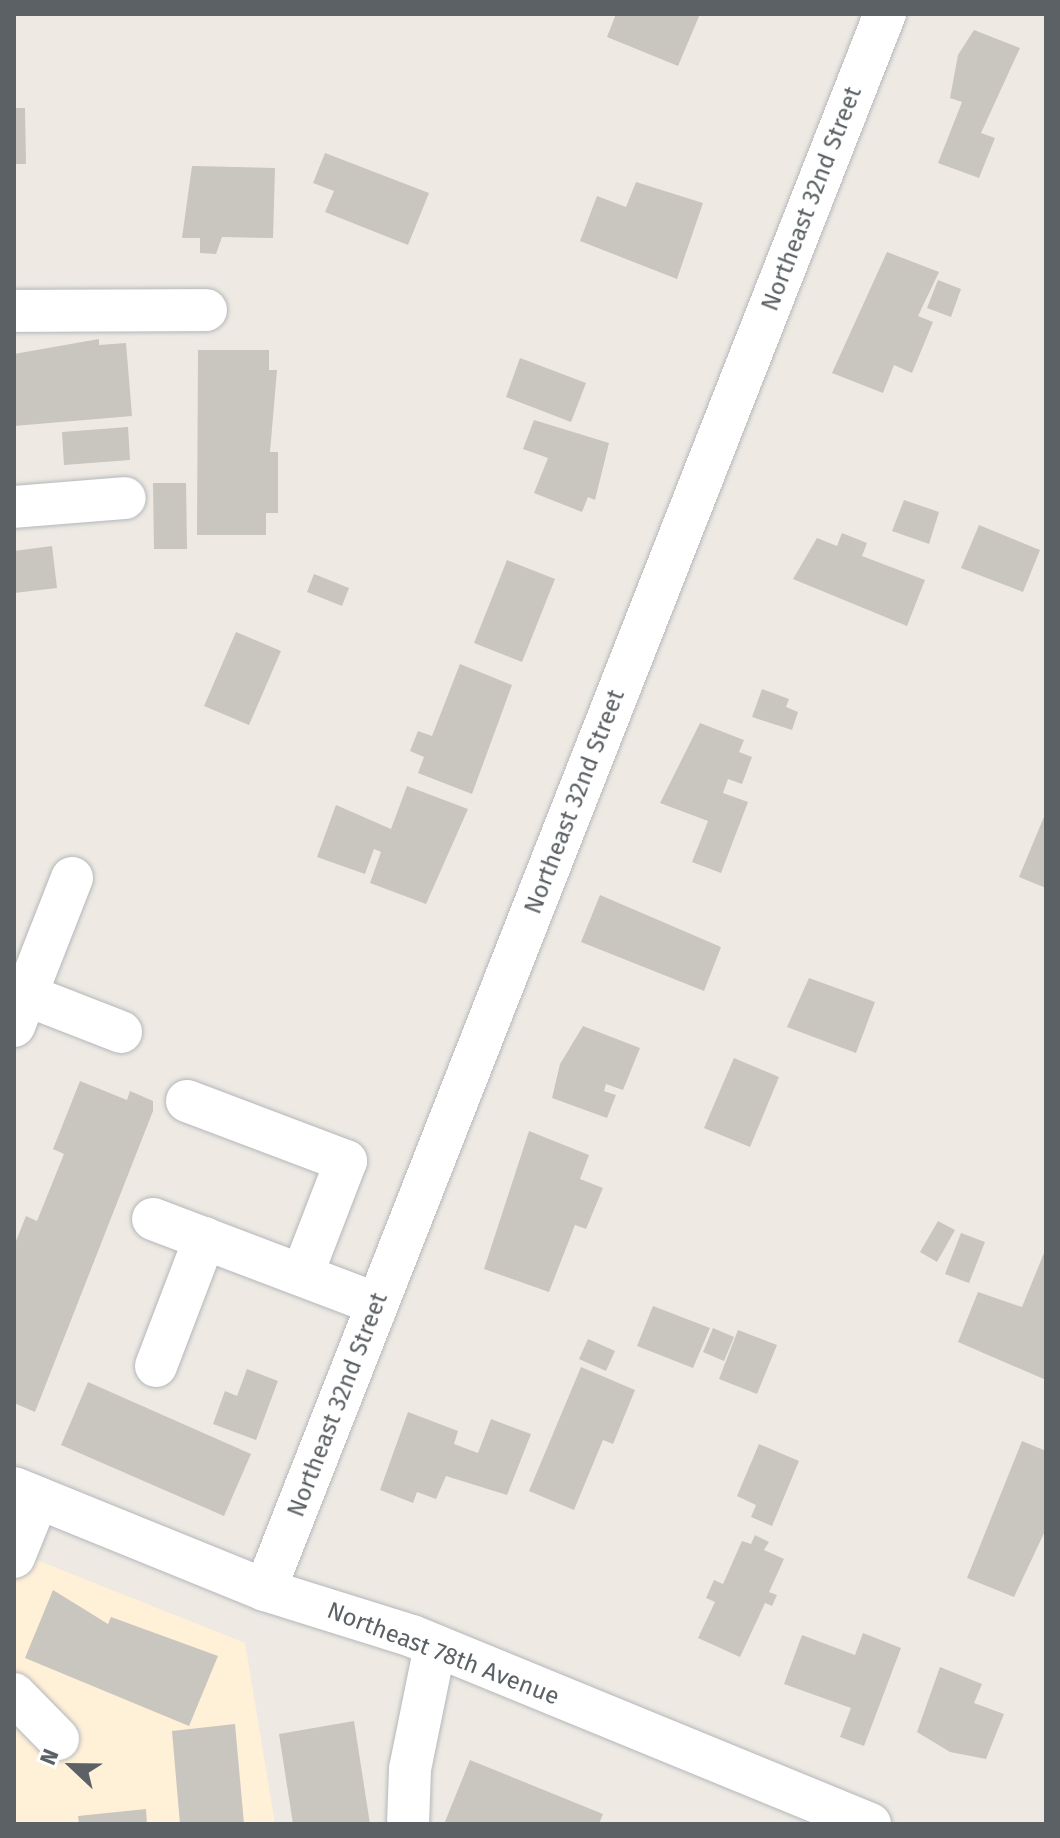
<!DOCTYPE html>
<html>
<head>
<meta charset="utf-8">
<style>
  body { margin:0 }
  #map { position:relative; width:1060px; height:1838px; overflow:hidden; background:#eeeae3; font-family:"Fira Sans",sans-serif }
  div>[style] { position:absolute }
  .commercial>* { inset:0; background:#fff0d8 }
  .building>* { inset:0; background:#c9c5bf }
  .roads { filter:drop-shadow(0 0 2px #b4b7bb) drop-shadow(0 0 2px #b4b7bb) }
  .minor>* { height:42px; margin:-21px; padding:0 21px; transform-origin:21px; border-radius:21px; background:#fff }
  span { translate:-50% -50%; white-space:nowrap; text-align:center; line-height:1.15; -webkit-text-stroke:6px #fff; paint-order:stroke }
  .street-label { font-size:24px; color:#5b6164 }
  .frame { position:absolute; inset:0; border:16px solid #5b6164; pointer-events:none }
  .north { position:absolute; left:32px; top:1726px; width:80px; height:80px; -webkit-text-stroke:6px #fff; paint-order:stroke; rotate:292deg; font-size:22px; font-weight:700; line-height:32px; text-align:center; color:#5b6164 }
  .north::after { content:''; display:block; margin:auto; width:28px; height:36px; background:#5b6164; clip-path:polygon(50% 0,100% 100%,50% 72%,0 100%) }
</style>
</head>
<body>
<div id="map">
  <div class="commercial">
    <i style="clip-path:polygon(14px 1551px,245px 1643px,275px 1824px,14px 1824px)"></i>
  </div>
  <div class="building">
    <i style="clip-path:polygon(616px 14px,700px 14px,678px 66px,607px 37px)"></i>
    <i style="clip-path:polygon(974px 30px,1020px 48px,981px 133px,995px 138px,979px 178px,938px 163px,962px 102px,950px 98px,958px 55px)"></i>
    <i style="clip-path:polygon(14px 108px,25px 108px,26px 164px,14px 164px)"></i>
    <i style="clip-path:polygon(325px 153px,429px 193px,408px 245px,325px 212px,334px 191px,313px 183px)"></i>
    <i style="clip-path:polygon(192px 166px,275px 168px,273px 238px,222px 237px,216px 254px,200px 253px,200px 238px,182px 238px)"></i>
    <i style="clip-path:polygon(636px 182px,703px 203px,677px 279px,580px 241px,597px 196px,626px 207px)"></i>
    <i style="clip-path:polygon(887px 252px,939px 272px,918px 316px,933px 322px,912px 373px,894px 365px,883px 393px,832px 373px)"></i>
    <i style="clip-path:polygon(938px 280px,961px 289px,951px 317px,927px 308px)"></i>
    <i style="clip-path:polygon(99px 339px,99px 345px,126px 343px,132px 416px,14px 426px,14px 354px)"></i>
    <i style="clip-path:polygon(198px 350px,269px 350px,269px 370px,277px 370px,270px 452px,278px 452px,278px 513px,266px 513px,266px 535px,197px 535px)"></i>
    <i style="clip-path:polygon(520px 358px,586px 383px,571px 422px,506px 397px)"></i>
    <i style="clip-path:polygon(534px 420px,609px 443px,595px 500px,588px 497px,582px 512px,534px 493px,548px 458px,523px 449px)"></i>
    <i style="clip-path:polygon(128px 427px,130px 460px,64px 465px,62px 432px)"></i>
    <i style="clip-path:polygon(153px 483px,186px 483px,187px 549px,154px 549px)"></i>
    <i style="clip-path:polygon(904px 500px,939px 512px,929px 544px,892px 531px)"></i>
    <i style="clip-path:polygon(979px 525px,1040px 550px,1023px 592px,961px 568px)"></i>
    <i style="clip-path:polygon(842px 533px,867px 543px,862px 556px,925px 580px,907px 626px,793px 579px,817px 538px,837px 546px)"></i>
    <i style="clip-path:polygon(52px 546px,57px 588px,14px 593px,14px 551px)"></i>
    <i style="clip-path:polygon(507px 560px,555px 579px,522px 662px,474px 643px)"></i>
    <i style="clip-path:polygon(314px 574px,349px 588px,342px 606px,307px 592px)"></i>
    <i style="clip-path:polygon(236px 632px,281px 651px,249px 725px,204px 706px)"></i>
    <i style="clip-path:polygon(460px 664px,512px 685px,472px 794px,418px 773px,424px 757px,410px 751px,418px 731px,432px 736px)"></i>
    <i style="clip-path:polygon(762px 689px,789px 699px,786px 707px,798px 712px,792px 730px,752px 717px)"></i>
    <i style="clip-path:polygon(700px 723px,744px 740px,739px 752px,752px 757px,742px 784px,728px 779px,723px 793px,748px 802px,721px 873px,692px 862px,708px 821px,660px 803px)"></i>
    <i style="clip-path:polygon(407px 786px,468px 809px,426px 904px,370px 883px,381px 852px,374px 849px,365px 874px,317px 857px,336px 805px,391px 829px)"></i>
    <i style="clip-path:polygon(1046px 812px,1046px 888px,1019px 877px)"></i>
    <i style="clip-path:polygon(600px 895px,721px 947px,704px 991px,581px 942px)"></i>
    <i style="clip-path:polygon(809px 978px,875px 1002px,856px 1053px,787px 1027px)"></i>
    <i style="clip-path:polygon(583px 1026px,640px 1048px,623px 1090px,606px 1084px,604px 1091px,616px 1095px,607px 1118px,552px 1098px,560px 1064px)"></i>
    <i style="clip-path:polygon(734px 1058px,779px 1077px,750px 1147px,704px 1128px)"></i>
    <i style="clip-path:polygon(80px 1081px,127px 1100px,130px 1091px,153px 1101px,153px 1111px,35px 1412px,14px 1403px,14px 1246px,26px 1216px,37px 1221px,64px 1154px,53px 1149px)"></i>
    <i style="clip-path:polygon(529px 1131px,589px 1155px,580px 1179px,603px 1188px,586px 1229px,575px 1225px,549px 1292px,484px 1269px)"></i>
    <i style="clip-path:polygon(938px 1221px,955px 1230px,937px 1262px,920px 1252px)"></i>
    <i style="clip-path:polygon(961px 1233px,985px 1242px,969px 1283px,945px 1274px)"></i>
    <i style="clip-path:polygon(1046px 1248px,1046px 1380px,958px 1342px,978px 1292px,1022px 1307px)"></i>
    <i style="clip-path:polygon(653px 1306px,710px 1328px,693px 1368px,637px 1346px)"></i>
    <i style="clip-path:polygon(713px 1328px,734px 1337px,724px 1361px,703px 1352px)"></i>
    <i style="clip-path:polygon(738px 1330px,777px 1345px,757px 1394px,719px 1379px)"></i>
    <i style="clip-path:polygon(588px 1339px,615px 1351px,606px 1371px,579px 1359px)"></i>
    <i style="clip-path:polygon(581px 1367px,635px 1390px,613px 1444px,603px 1440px,574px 1510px,529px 1491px)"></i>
    <i style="clip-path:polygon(247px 1369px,278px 1381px,256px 1440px,213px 1424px,225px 1391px,237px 1396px)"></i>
    <i style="clip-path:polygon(88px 1382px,251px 1454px,224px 1516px,61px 1445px)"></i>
    <i style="clip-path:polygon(408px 1412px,458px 1431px,454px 1444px,478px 1453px,491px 1419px,531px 1434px,507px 1495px,446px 1476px,436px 1499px,417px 1492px,413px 1503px,380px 1490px)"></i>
    <i style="clip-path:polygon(1022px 1441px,1046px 1451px,1046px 1529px,1014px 1597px,967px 1578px)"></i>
    <i style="clip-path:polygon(759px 1444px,799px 1461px,772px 1526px,751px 1517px,756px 1505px,737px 1496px)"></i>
    <i style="clip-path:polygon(755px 1535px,769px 1542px,764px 1550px,784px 1559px,769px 1592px,777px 1595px,772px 1606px,765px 1603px,740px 1657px,698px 1638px,715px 1602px,706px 1598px,714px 1580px,723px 1584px,742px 1541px,751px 1544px)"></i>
    <i style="clip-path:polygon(53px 1590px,108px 1624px,111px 1617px,218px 1656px,189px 1726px,25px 1658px)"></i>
    <i style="clip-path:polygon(863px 1633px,901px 1648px,864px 1746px,840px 1737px,851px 1708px,784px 1684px,802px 1635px,855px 1655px)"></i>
    <i style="clip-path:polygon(940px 1667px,982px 1684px,974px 1703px,1004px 1714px,986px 1759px,950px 1752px,917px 1732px)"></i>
    <i style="clip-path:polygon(354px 1721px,370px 1824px,293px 1824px,279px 1734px)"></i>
    <i style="clip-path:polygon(235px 1724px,244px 1824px,180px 1824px,172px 1731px)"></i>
    <i style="clip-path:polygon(470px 1760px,603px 1814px,599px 1824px,444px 1824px)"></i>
    <i style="clip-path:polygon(146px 1809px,147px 1824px,79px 1824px,78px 1816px)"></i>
  </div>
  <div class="roads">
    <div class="minor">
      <i style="left:14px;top:311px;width:192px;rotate:-0.3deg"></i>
      <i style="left:14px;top:507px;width:111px;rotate:-4.6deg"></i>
      <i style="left:26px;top:995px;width:102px;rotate:21.3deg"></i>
      <i style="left:14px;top:1026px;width:159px;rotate:-68.6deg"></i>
      <i style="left:187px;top:1101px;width:170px;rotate:20.7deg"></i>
      <i style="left:346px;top:1161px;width:122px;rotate:111.1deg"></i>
      <i style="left:153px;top:1219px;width:240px;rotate:20.8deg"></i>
      <i style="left:156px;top:1366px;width:137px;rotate:-69.1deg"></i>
      <i style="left:14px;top:1488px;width:271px;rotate:22.1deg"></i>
      <i style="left:265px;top:1590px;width:154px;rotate:17.4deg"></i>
      <i style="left:412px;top:1636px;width:495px;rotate:22.3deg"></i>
      <i style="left:14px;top:1557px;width:64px;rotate:-67.9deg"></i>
      <i style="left:265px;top:1590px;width:1694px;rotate:-68.53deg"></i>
      <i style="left:14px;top:1694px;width:63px;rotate:45.6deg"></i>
      <i style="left:408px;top:1824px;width:55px;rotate:-87.9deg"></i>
      <i style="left:410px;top:1769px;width:126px;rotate:-78.5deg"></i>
    </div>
  </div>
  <div class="street-label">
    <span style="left:812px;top:199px;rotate:-69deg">Northeast 32nd Street</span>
    <span style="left:575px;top:802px;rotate:-69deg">Northeast 32nd Street</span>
    <span style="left:338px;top:1405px;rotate:-69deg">Northeast 32nd Street</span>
    <span style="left:443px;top:1654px;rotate:21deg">Northeast 78th Avenue</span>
  </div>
  <div class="frame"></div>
  <div class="north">N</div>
</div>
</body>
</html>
